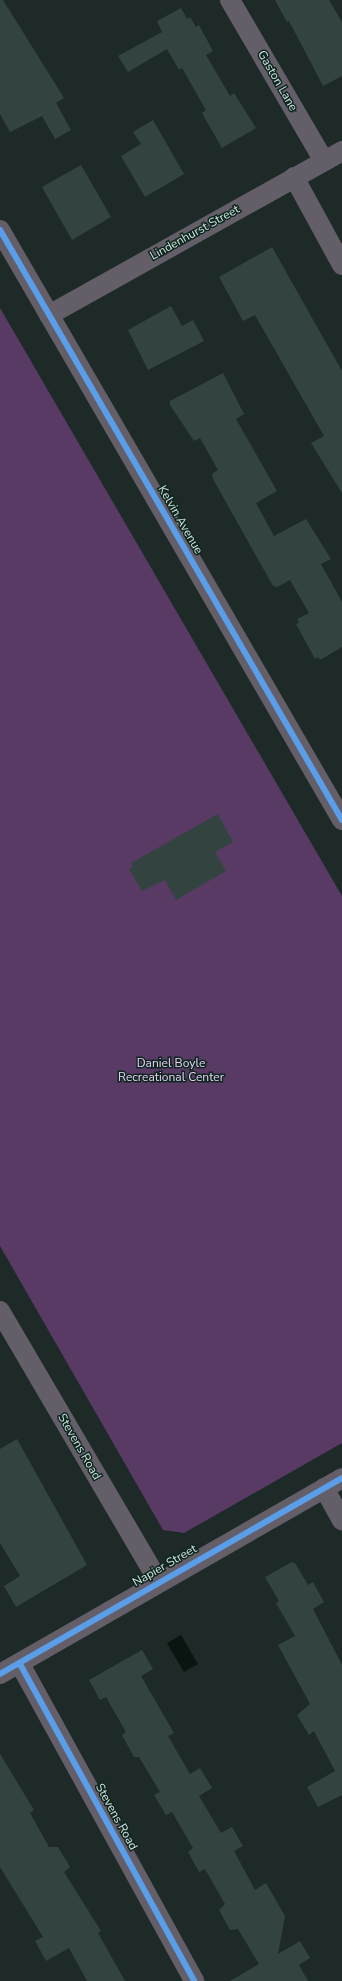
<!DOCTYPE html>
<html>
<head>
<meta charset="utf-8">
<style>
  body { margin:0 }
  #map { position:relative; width:342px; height:1981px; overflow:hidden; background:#1e2a27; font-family:"Nunito Sans",sans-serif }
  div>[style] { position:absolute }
  .green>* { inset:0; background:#583a64 }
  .water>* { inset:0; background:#081511 }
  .building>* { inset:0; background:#334440 }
  .minor>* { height:20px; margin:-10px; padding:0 10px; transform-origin:10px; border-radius:10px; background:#635e68 }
  .cycleway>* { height:6px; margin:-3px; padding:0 3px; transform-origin:3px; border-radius:3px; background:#5a9eea }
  span { translate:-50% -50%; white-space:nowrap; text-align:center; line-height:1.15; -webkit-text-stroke:3px #0e2620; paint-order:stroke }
  .street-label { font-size:12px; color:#d4e3de }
  .park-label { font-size:12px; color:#ebd1f4 }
</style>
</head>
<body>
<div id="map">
  <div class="green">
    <i style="clip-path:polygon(0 308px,342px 896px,342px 1443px,184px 1533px,163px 1530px,0 1246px)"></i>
  </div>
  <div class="water">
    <i style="clip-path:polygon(181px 1635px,198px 1664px,184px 1672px,167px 1643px)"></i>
  </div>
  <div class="building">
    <i style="clip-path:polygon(0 0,3px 0,64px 98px,56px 103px,71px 130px,55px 139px,42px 116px,10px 132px,0 114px)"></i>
    <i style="clip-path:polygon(275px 0,329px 0,342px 22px,342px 76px,323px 86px,289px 21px,287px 22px)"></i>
    <i style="clip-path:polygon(181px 8px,187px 19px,190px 17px,196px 27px,199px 25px,213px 51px,206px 55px,230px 96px,234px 93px,256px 128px,222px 148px,202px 113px,206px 110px,182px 68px,179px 70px,167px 49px,128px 72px,118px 56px,162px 32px,157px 21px)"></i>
    <i style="clip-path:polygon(153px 120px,184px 174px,145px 197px,121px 156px,141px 144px,133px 132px)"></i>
    <i style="clip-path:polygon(81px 165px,111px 217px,72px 240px,42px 187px)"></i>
    <i style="clip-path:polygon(272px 247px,342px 371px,342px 493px,311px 443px,324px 436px,255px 315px,243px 321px,219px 277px)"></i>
    <i style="clip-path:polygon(171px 306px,182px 326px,193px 320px,204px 341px,148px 370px,128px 330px)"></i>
    <i style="clip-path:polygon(223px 373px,244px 414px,236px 419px,277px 491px,256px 503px,274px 536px,306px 519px,331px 559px,321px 564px,342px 602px,342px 647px,320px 660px,318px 657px,315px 659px,296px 624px,299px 623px,297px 619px,309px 613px,290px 580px,277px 587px,273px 586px,213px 479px,212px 474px,218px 470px,200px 438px,194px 441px,170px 405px,170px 401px)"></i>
    <i style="clip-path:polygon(218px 814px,233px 842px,215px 852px,226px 871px,176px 900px,165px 880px,142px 891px,129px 869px,133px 867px,131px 863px)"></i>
    <i style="clip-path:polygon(17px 1439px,87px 1565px,16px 1607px,4px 1586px,20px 1576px,0 1543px,0 1449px)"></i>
    <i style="clip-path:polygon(292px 1562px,295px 1563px,308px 1585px,313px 1582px,324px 1602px,313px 1609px,342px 1665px,342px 1795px,318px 1807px,307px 1787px,335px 1771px,314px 1731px,309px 1735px,297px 1715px,310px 1704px,278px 1645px,295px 1636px,276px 1603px,279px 1601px,265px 1577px)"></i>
    <i style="clip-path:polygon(142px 1650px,153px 1669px,141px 1676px,174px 1733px,168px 1736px,190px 1774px,200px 1768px,212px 1788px,199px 1796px,221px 1833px,232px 1827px,243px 1846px,234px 1851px,255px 1890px,266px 1883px,285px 1916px,278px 1954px,300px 1941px,310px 1958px,299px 1965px,308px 1981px,230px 1981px,259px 1964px,238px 1929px,230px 1930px,219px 1910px,225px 1904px,205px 1869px,199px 1872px,188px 1852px,193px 1848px,172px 1812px,166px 1815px,154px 1795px,160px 1792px,139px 1757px,134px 1757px,122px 1735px,126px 1732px,106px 1697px,100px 1700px,89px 1680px)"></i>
    <i style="clip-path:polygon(0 1754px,34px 1810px,30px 1813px,49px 1847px,58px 1847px,70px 1867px,64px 1872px,101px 1931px,98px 1933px,125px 1981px,87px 1981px,69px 1948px,46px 1961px,35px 1941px,43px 1937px,0 1867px)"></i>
  </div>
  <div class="minor">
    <i style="left:230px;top:0;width:186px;rotate:59.7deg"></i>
    <i style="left:294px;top:177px;width:100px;rotate:61.4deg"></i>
    <i style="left:0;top:230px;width:682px;rotate:59.9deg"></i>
    <i style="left:49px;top:315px;width:336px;rotate:-29.2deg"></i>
    <i style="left:0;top:1311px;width:314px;rotate:59.6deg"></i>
    <i style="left:324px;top:1488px;width:37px;rotate:61deg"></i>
    <i style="left:20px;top:1664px;width:362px;rotate:61.2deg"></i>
    <i style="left:0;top:1674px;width:394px;rotate:-29.8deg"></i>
  </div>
  <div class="cycleway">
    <i style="left:0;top:230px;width:682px;rotate:59.9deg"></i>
    <i style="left:20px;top:1664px;width:362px;rotate:61.2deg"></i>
    <i style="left:0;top:1674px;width:394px;rotate:-29.8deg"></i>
  </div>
  <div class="street-label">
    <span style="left:277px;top:81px;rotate:60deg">Gaston Lane</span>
    <span style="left:195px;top:233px;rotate:-29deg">Lindenhurst Street</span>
    <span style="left:180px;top:520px;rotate:60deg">Kelvin Avenue</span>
    <span style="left:79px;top:1447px;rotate:60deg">Stevens Road</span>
    <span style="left:165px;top:1566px;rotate:-30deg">Napier Street</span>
    <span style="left:116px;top:1817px;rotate:61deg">Stevens Road</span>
  </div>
  <div class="park-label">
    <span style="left:171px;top:1071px">Daniel Boyle<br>Recreational Center</span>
  </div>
</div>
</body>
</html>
